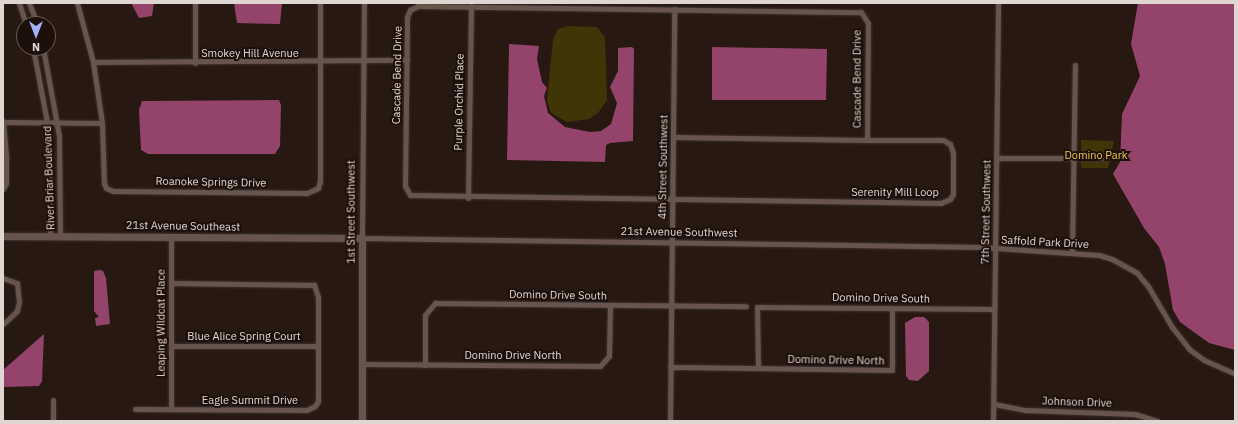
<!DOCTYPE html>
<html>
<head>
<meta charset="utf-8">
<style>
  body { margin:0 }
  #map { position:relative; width:1238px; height:424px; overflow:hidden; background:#271812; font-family:"IBM Plex Sans",sans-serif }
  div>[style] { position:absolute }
  .green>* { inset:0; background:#403507 }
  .water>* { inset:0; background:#94446b }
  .roads { filter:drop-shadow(0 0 1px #3d3230) drop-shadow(0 0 1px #3d3230) }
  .street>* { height:5px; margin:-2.5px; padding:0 2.5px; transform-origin:2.5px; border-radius:2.5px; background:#67554d }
  .secondary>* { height:7px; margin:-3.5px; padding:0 3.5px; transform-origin:3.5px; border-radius:3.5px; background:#67554d }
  span { translate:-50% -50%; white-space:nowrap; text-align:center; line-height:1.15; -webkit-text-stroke:4px #1d0f09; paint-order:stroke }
  .street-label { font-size:11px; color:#e0d6d1 }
  .park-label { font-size:11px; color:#e9ca4b }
  .frame { position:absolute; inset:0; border:4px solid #e0d6d1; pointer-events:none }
  .north { position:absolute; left:16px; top:16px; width:40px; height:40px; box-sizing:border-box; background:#1d0f09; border:1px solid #6b5f59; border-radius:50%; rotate:180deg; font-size:11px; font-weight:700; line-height:16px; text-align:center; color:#e0d6d1 }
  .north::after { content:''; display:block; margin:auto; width:14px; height:18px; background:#a1b3fd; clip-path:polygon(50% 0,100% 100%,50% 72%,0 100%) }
</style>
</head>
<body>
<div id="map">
  <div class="green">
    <i style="clip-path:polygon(568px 26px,597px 27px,605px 37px,607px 100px,598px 113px,589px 119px,567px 122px,551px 113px,547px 101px,553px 39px,558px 29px)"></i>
    <i style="clip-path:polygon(1081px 140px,1114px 141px,1108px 168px,1081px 168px)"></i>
  </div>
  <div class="water">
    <i style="clip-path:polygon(131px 3px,154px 3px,152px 16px,139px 18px)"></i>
    <i style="clip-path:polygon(234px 3px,282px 3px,280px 24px,237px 23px)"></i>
    <i style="clip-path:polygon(1138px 3px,1235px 3px,1235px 350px,1209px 343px,1180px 322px,1173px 310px,1165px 264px,1159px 247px,1144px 228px,1113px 174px,1120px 162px,1122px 114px,1140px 76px,1131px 44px)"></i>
    <i style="clip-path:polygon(509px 44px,539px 46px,537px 59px,542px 82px,547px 88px,544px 96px,548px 113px,565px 127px,590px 132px,601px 131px,611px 124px,617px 103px,610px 87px,618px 71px,618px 48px,632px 47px,634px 49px,633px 141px,610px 143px,606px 145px,605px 162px,507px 160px)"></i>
    <i style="clip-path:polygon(712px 47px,827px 49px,826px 100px,712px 100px)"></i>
    <i style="clip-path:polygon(279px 100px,281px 105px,280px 146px,275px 154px,148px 154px,141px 150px,139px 110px,142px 101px)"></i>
    <i style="clip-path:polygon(100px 270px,103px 271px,106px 278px,110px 324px,96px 326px,95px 318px,99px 317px,94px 311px,94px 271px)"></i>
    <i style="clip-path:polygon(915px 317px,924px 317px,929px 322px,929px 371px,918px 381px,909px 380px,906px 376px,905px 323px)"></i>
    <i style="clip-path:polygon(44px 334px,42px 381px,39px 386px,3px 387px,3px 370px)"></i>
  </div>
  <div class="roads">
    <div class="street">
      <i style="left:19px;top:3px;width:22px;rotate:72deg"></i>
      <i style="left:29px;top:3px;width:22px;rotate:69deg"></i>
      <i style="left:77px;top:3px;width:61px;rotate:74.8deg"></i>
      <i style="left:93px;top:62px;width:62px;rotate:81.6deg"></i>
      <i style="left:102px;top:123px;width:60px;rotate:88.1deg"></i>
      <i style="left:104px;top:183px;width:5px;rotate:68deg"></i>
      <i style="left:106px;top:188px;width:8px;rotate:23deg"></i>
      <i style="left:113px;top:191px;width:194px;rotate:0.6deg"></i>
      <i style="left:307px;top:193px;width:12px;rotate:-24deg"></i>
      <i style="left:318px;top:188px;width:7px;rotate:-74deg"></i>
      <i style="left:320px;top:181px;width:178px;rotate:-90deg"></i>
      <i style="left:364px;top:3px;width:235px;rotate:90.5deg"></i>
      <i style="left:362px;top:238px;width:619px;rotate:0.83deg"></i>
      <i style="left:981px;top:247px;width:118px;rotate:3.9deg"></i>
      <i style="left:1099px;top:255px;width:14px;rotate:17deg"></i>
      <i style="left:1112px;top:259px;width:29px;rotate:29deg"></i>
      <i style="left:1137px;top:273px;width:17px;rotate:50deg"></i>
      <i style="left:1148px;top:286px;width:48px;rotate:59.7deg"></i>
      <i style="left:1172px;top:327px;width:28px;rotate:52deg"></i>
      <i style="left:1189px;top:349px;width:19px;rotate:36deg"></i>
      <i style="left:1204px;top:360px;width:34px;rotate:24deg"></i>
      <i style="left:33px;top:48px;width:75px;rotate:79.3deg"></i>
      <i style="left:47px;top:122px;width:114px;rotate:88.5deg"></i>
      <i style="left:43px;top:48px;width:89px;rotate:79.7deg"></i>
      <i style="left:59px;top:136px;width:100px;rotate:89.4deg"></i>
      <i style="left:93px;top:62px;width:314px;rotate:-0.4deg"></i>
      <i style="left:195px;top:63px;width:60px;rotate:-90deg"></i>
      <i style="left:3px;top:121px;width:38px;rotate:85deg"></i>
      <i style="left:6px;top:159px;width:24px;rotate:90deg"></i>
      <i style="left:6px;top:183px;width:7px;rotate:117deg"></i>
      <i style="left:3px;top:122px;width:99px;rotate:0.6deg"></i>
      <i style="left:673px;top:137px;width:194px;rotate:0.9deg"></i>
      <i style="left:867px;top:140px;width:76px"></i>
      <i style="left:943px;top:140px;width:8px;rotate:30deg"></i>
      <i style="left:950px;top:144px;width:9px;rotate:72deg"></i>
      <i style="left:953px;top:153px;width:41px;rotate:90deg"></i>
      <i style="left:953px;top:194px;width:6px;rotate:121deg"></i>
      <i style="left:950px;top:199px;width:10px;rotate:156deg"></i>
      <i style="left:941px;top:203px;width:531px;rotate:-179.14deg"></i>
      <i style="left:410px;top:195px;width:10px;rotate:-119deg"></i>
      <i style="left:405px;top:186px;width:169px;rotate:-89.3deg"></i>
      <i style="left:407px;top:17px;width:8px;rotate:-67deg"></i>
      <i style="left:410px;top:10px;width:9px;rotate:-27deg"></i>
      <i style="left:418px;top:6px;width:443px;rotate:0.8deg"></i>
      <i style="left:861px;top:12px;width:13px;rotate:58deg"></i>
      <i style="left:868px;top:23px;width:117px;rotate:90.5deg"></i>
      <i style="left:997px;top:158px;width:104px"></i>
      <i style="left:468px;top:198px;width:192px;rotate:-89.1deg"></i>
      <i style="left:171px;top:237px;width:172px;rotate:90deg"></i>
      <i style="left:1072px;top:252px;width:187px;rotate:-89.1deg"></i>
      <i style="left:3px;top:278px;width:15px;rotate:20deg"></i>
      <i style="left:17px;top:283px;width:19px;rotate:84deg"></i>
      <i style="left:19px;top:302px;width:9px;rotate:103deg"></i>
      <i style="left:17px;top:311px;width:19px;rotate:137deg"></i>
      <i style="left:171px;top:346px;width:147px"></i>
      <i style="left:362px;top:364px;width:238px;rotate:0.5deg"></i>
      <i style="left:600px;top:366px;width:13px;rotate:-48deg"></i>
      <i style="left:609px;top:356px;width:51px;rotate:-88.9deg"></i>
      <i style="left:425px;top:365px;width:50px;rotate:-90deg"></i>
      <i style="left:425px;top:315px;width:16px;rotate:-50deg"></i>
      <i style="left:435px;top:303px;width:311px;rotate:0.6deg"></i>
      <i style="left:670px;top:367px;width:222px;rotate:0.8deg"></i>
      <i style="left:892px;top:370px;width:61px;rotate:-90deg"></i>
      <i style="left:758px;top:368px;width:61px;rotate:-90.9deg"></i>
      <i style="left:757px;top:307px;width:237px;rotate:0.5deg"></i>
      <i style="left:53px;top:400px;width:21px;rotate:90deg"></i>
      <i style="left:994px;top:404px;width:32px;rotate:11deg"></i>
      <i style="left:1025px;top:410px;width:110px;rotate:2.1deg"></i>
      <i style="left:1135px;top:414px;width:24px;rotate:17deg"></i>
      <i style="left:135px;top:409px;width:172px;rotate:0.3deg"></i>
      <i style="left:307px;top:410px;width:9px;rotate:-27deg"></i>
      <i style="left:315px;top:406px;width:6px;rotate:-59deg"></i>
      <i style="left:318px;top:401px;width:104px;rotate:-90deg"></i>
      <i style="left:318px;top:297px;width:13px;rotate:-108deg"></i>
      <i style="left:314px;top:285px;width:143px;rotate:-179.2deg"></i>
      <i style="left:670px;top:421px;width:412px;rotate:-89.4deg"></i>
      <i style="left:993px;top:421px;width:418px;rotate:-89.3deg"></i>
    </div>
    <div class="secondary">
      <i style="left:3px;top:236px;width:359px;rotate:0.3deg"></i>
      <i style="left:362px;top:238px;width:183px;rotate:90deg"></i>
    </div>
  </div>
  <div class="street-label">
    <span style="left:250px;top:53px">Smokey Hill Avenue</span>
    <span style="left:397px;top:75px;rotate:-89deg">Cascade Bend Drive</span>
    <span style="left:857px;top:79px;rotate:-90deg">Cascade Bend Drive</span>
    <span style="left:459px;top:102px;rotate:-89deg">Purple Orchid Place</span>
    <span style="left:663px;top:167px;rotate:-89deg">4th Street Southwest</span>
    <span style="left:49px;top:178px;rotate:-92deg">River Briar Boulevard</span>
    <span style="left:211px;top:182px;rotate:1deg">Roanoke Springs Drive</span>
    <span style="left:895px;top:192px">Serenity Mill Loop</span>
    <span style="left:351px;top:212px;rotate:-90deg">1st Street Southwest</span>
    <span style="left:986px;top:212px;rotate:-89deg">7th Street Southwest</span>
    <span style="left:183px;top:226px;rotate:1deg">21st Avenue Southeast</span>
    <span style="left:679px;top:232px;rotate:1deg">21st Avenue Southwest</span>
    <span style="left:1045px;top:242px;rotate:3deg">Saffold Park Drive</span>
    <span style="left:558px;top:295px;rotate:1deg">Domino Drive South</span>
    <span style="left:881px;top:298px;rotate:1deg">Domino Drive South</span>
    <span style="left:161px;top:323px;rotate:-90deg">Leaping Wildcat Place</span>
    <span style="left:244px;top:336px">Blue Alice Spring Court</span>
    <span style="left:513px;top:355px">Domino Drive North</span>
    <span style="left:836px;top:360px;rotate:1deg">Domino Drive North</span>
    <span style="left:250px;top:400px">Eagle Summit Drive</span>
    <span style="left:1077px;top:402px;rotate:2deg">Johnson Drive</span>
  </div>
  <div class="park-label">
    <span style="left:1096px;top:155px">Domino Park</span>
  </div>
  <div class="frame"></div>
  <div class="north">N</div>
</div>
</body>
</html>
